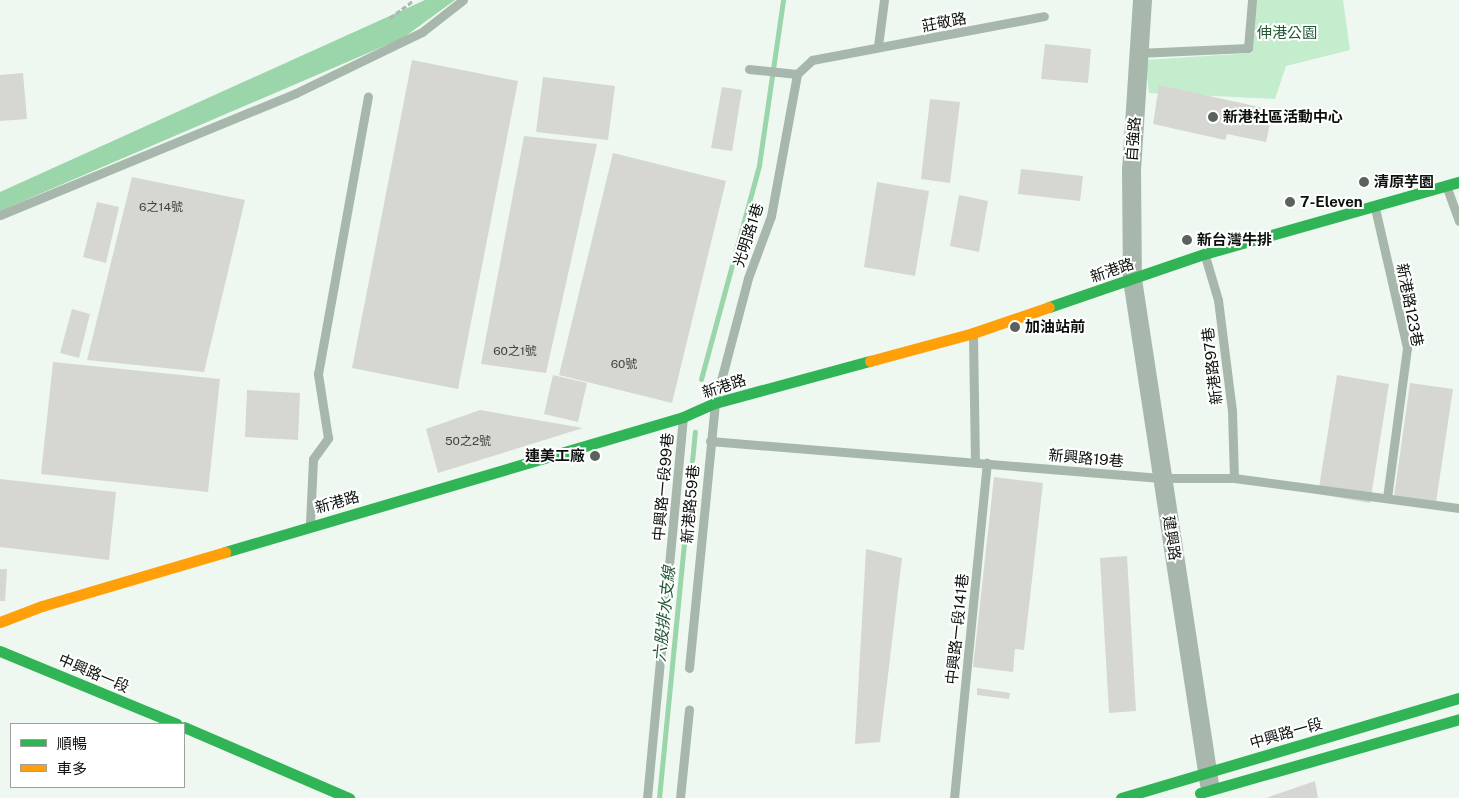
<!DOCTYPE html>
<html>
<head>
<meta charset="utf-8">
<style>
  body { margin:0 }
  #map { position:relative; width:1459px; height:798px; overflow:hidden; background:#eef8f0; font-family:"Public Sans","Noto Sans TC",sans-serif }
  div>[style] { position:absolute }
  .green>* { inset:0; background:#c4edce }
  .water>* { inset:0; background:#9bd5aa }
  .stream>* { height:5px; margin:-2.5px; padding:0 2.5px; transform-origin:2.5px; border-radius:2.5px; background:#9bd5aa }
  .building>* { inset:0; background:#d6d7d2 }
  .path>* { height:3px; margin-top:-1.5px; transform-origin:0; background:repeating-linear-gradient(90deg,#adb8af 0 5px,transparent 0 7.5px) }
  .lane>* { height:9px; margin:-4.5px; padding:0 4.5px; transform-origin:4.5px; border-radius:4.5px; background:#a8b7ac }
  .street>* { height:19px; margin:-9.5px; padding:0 9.5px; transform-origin:9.5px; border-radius:9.5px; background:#a8b7ac }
  .fast>* { height:11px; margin:-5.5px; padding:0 5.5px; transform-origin:5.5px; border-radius:5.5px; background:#30b455 }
  .slow>* { height:11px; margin:-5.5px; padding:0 5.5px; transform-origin:5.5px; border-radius:5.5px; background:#ff9f0a }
  .dots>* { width:14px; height:14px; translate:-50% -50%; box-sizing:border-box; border:2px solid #fff; border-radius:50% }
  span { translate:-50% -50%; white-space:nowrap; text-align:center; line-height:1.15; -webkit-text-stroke:4px #fff; paint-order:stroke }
  .number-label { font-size:12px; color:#3e423e }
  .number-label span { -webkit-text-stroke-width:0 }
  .street-label { font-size:15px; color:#0c110d }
  .park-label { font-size:15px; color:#215933 }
  .poi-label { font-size:15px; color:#0c110d; font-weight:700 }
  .left { translate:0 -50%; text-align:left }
  .right { translate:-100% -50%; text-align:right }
  .water-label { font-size:16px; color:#215833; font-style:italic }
  .legend { position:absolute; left:10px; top:723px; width:175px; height:65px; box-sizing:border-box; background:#fff; border:1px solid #9ea09e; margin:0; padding:6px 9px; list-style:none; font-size:15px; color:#0c110d }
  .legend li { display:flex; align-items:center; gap:10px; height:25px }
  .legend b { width:25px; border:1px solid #9ea09e }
</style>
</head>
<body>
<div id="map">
  <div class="green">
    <i style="clip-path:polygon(1254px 0,1343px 0,1350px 50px,1286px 66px,1275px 99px,1149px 93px,1145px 60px,1252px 53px)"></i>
  </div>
  <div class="water">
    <i style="clip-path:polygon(425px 0,455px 0,403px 38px,0 211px,0 192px)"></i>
  </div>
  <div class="stream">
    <i style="left:701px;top:379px;width:222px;rotate:-74.8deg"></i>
    <i style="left:759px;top:165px;width:167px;rotate:-81.7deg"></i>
    <i style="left:659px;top:798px;width:368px;rotate:-84.4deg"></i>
  </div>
  <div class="building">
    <i style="clip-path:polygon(1045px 44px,1091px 49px,1088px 83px,1041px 79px)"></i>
    <i style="clip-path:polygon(412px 60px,518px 81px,458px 389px,352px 368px)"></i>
    <i style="clip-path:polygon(23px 73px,27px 119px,0 121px,0 75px)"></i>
    <i style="clip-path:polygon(543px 77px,615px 86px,608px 140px,536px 132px)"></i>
    <i style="clip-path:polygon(1159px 85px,1273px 110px,1266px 142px,1227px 134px,1225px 140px,1153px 124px)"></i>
    <i style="clip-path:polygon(722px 87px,742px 90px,732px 151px,711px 148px)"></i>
    <i style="clip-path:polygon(930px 99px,960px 102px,950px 183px,921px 179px)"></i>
    <i style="clip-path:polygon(524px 136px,597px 144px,546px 373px,481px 364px)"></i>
    <i style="clip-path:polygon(613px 153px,726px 181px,672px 403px,559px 375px)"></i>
    <i style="clip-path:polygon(1021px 169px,1083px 176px,1080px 201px,1018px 194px)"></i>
    <i style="clip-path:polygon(132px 177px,245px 200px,204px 372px,87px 360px)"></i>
    <i style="clip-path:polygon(877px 182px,929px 191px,915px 276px,864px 267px)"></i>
    <i style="clip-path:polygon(959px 195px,988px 201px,979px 252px,950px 246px)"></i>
    <i style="clip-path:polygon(97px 202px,119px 207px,106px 263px,83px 257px)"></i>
    <i style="clip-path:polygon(72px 309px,90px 314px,79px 358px,60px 353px)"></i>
    <i style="clip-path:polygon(53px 362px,220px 379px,208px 492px,41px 474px)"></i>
    <i style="clip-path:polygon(553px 375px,587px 383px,578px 422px,544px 414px)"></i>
    <i style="clip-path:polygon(1337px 375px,1389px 384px,1370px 503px,1318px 494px)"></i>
    <i style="clip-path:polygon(1410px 383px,1453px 389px,1435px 509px,1393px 503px)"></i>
    <i style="clip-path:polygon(247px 390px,300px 393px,298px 440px,245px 437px)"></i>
    <i style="clip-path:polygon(480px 410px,583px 428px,438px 473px,426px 429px)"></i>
    <i style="clip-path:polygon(994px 477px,1043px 483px,1024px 650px,1015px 649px,1013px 672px,973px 667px)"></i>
    <i style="clip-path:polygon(0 479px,116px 492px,109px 560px,0 547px)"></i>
    <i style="clip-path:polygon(866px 549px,902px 558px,880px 742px,855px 744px)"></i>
    <i style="clip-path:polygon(1127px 556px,1136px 711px,1109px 713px,1100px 558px)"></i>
    <i style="clip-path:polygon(0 569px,7px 569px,5px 601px,0 601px)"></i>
    <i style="clip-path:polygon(977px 688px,1010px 693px,1009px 699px,977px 695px)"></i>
    <i style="clip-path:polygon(1315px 781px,1318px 798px,1266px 798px)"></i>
  </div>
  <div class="path">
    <i style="left:390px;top:18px;width:30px;rotate:-37deg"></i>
  </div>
  <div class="lane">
    <i style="left:878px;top:46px;width:46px;rotate:-82.6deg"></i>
    <i style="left:1138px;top:53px;width:110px;rotate:-2.6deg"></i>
    <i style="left:1248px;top:48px;width:48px;rotate:-85.2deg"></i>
    <i style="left:749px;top:69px;width:48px;rotate:5.9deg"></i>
    <i style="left:797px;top:74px;width:21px;rotate:-43deg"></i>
    <i style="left:812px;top:60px;width:236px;rotate:-10.7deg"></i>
    <i style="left:1447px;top:188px;width:35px;rotate:70deg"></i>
    <i style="left:1375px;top:208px;width:144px;rotate:77.1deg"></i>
    <i style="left:1407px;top:348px;width:150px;rotate:97.6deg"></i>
    <i style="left:0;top:215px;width:320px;rotate:-22.4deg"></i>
    <i style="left:296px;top:93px;width:140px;rotate:-25.8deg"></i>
    <i style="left:422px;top:32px;width:52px;rotate:-38deg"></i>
    <i style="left:1205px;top:256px;width:46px;rotate:73.5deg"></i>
    <i style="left:1218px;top:300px;width:112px;rotate:82.8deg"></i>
    <i style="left:1232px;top:411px;width:67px;rotate:88.3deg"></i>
    <i style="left:973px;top:336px;width:126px;rotate:89.1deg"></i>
    <i style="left:710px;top:441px;width:455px;rotate:4.7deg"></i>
    <i style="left:1163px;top:478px;width:71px"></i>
    <i style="left:1234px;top:478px;width:227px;rotate:7.6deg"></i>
    <i style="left:310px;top:523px;width:64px;rotate:-87.3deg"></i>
    <i style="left:313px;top:459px;width:26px;rotate:-54deg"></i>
    <i style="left:328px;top:438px;width:65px;rotate:-98.9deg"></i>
    <i style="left:318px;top:374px;width:282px;rotate:-79.8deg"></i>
    <i style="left:689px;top:668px;width:266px;rotate:-84.4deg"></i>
    <i style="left:715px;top:403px;width:129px;rotate:-75.2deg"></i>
    <i style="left:748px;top:278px;width:66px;rotate:-69.6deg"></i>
    <i style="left:771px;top:216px;width:144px;rotate:-79.6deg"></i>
    <i style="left:647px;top:798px;width:380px;rotate:-84.6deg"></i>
    <i style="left:680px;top:798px;width:89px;rotate:-84.2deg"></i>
    <i style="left:954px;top:798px;width:337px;rotate:-84.4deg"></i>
  </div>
  <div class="street">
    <i style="left:1142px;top:0;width:169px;rotate:93.7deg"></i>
    <i style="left:1131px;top:169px;width:110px;rotate:89.5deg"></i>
    <i style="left:1132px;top:279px;width:511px;rotate:81.33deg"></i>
  </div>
  <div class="fast">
    <i style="left:1049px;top:307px;width:164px;rotate:-18.9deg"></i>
    <i style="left:1204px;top:254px;width:265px;rotate:-15.8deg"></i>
    <i style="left:225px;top:552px;width:477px;rotate:-16.4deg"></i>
    <i style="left:683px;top:417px;width:35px;rotate:-24deg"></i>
    <i style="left:715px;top:403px;width:161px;rotate:-15.2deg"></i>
    <i style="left:0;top:651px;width:191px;rotate:22.4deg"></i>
    <i style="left:184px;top:727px;width:180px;rotate:23.3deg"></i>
    <i style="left:1200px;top:793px;width:269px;rotate:-15.9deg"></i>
    <i style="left:1121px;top:798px;width:352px;rotate:-16.5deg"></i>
  </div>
  <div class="slow">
    <i style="left:870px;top:361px;width:107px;rotate:-15.2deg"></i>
    <i style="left:973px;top:333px;width:80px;rotate:-18.9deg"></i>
    <i style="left:0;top:622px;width:45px;rotate:-20.9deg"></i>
    <i style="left:42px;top:606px;width:191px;rotate:-16.4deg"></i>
  </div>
  <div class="dots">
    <i style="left:1213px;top:117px;background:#5b625c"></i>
    <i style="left:1364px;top:182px;background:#5b625c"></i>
    <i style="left:1290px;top:202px;background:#5b625c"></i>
    <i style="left:1187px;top:240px;background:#5b625c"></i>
    <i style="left:1015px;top:327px;background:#5b625c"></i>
    <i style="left:595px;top:456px;background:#5b625c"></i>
  </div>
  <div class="number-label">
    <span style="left:161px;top:208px">6之14號</span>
    <span style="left:515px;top:352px">60之1號</span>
    <span style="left:624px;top:365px">60號</span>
    <span style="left:468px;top:442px">50之2號</span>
  </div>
  <div class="street-label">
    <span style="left:944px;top:22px;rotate:-11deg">莊敬路</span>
    <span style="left:1133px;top:139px;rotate:-86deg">自強路</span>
    <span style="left:748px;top:235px;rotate:-72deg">光明路1巷</span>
    <span style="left:1112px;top:270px;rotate:-19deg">新港路</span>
    <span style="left:1410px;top:305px;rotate:79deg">新港路123巷</span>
    <span style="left:1212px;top:366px;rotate:-97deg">新港路97巷</span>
    <span style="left:724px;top:386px;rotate:-18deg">新港路</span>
    <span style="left:1086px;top:458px;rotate:5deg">新興路19巷</span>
    <span style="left:663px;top:487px;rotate:-85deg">中興路一段99巷</span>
    <span style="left:337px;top:502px;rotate:-16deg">新港路</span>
    <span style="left:690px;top:504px;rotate:-85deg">新港路59巷</span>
    <span style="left:1172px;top:538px;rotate:81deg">建興路</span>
    <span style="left:957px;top:629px;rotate:-84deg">中興路一段141巷</span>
    <span style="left:94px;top:673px;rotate:23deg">中興路一段</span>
    <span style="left:1286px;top:733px;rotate:-16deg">中興路一段</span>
  </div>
  <div class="park-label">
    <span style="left:1287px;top:33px">伸港公園</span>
  </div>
  <div class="poi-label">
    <span class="left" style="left:1223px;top:117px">新港社區活動中心</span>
    <span class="left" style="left:1374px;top:182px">清原芋園</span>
    <span class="left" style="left:1300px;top:202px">7-Eleven</span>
    <span class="left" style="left:1197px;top:240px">新台灣牛排</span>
    <span class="left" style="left:1025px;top:327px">加油站前</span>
    <span class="right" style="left:585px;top:456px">連美工廠</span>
  </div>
  <div class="water-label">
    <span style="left:665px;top:614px;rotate:-84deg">六股排水支線</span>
  </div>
  <ul class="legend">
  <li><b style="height:6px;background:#30b455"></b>順暢</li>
  <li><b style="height:6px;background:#ff9f0a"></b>車多</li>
  </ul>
</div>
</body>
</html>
